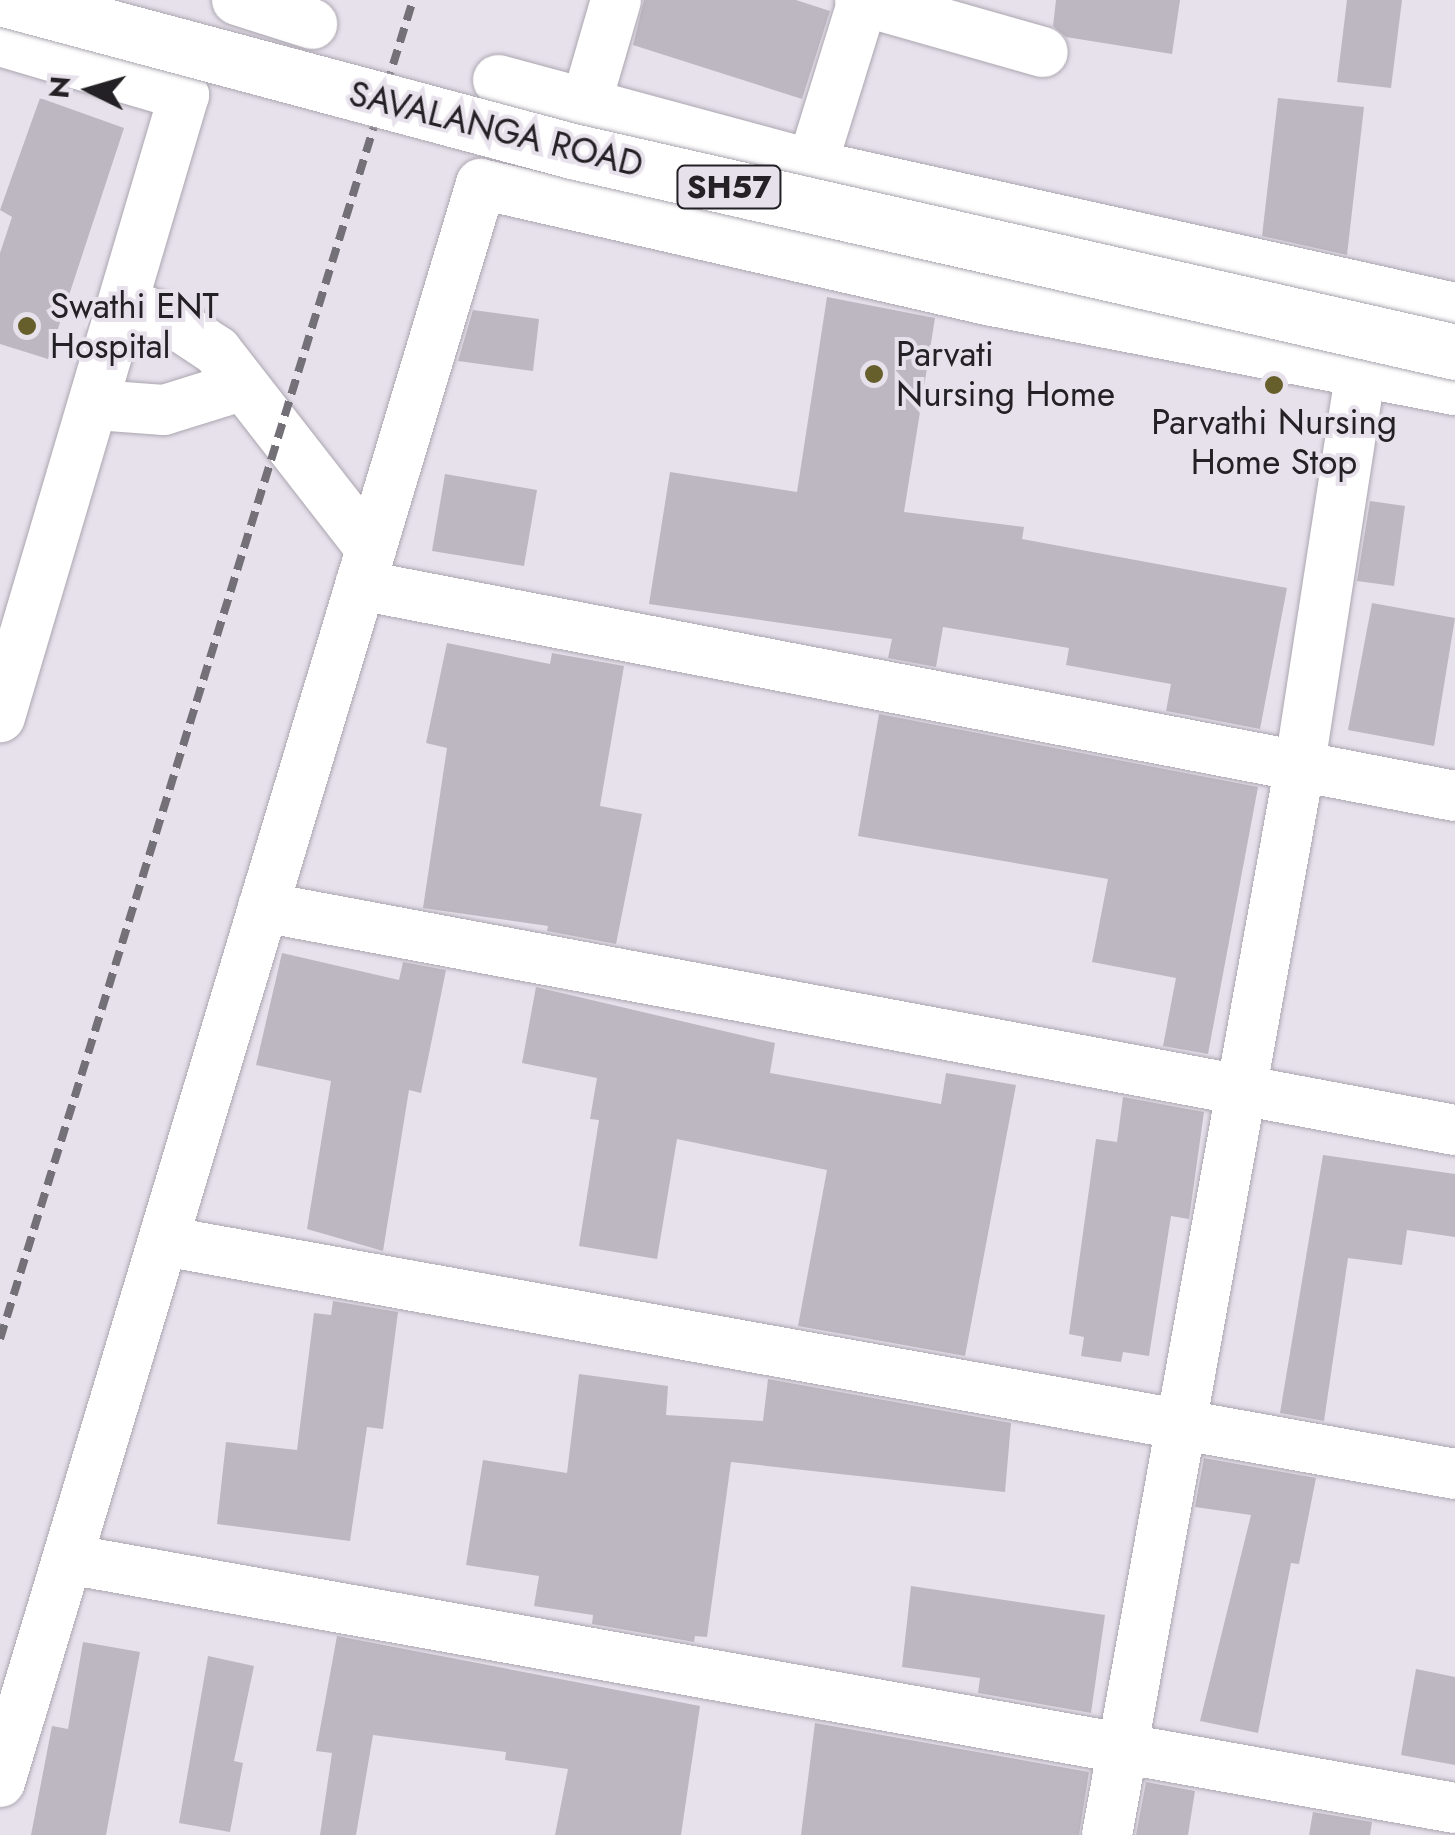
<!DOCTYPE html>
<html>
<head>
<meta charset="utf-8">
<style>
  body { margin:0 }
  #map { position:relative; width:1455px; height:1835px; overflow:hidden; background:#e7e1ec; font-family:Jost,sans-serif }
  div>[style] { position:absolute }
  .building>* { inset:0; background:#bdb7c1 }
  .roads { filter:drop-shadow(0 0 2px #aba6b0) drop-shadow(0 0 2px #aba6b0) }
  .street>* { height:50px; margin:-25px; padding:0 25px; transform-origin:25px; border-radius:25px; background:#fff }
  .rail>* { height:8px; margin-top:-4px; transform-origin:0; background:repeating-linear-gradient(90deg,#747077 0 15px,transparent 0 23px) }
  .bridges { filter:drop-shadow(0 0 2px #aba6b0) drop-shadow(0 0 2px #aba6b0) }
  .primary-bridge>* { height:55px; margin:-27.5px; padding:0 27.5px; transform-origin:27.5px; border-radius:27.5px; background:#fff }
  .dots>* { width:28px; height:28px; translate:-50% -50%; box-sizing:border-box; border:5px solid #e7e1ec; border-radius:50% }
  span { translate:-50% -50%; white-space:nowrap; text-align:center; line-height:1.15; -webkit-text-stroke:8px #e7e1ec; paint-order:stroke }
  .shield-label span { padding:2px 8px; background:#e7e1ec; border:2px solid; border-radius:8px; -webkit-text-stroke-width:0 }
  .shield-label { font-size:32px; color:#232125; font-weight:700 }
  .street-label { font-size:35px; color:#232125 }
  .poi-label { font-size:35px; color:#232125 }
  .left { translate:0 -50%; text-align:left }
  .north { position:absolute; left:40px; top:40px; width:100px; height:100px; -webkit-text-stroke:8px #e7e1ec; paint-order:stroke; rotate:275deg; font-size:28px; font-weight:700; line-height:40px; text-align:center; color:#232125 }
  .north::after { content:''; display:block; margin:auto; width:35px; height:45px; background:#232125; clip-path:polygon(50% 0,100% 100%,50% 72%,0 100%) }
</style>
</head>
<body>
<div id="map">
  <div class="building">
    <i style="clip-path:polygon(644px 0,796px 0,830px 11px,802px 99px,633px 45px)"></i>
    <i style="clip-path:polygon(1056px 0,1180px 0,1172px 54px,1066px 37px,1053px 26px)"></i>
    <i style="clip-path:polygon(1347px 0,1402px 0,1391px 88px,1337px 82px)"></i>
    <i style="clip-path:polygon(40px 98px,124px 128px,48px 359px,0 344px,0 253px,12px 217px,0 210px)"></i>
    <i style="clip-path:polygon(1278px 98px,1364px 107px,1347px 255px,1262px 236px)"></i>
    <i style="clip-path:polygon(827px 297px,935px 318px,904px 512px,1024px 527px,1022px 539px,1287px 588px,1260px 729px,1166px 711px,1171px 684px,1066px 665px,1069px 648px,943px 627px,936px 667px,888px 658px,892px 639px,649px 604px,670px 472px,797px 492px)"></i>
    <i style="clip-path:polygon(473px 310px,539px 319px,533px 371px,458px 361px)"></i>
    <i style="clip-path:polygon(445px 474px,537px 490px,524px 566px,432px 551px)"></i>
    <i style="clip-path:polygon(1370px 501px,1405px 506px,1394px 586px,1357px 581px)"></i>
    <i style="clip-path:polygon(1372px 603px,1455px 618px,1434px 746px,1348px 730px)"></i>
    <i style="clip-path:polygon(447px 643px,550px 664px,552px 653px,624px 666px,600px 806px,642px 814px,616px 944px,547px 931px,548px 926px,423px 908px,447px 748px,426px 743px)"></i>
    <i style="clip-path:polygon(879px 714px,1258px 787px,1208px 1054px,1163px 1046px,1176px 978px,1092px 962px,1108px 879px,858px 836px)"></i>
    <i style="clip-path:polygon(282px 953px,399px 980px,403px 962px,446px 970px,421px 1093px,409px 1090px,383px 1251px,307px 1229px,331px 1081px,256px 1065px)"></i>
    <i style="clip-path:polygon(536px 987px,775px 1043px,770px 1073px,941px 1104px,946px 1073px,1016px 1085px,965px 1356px,798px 1326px,827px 1170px,677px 1139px,657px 1259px,579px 1246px,599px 1120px,590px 1119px,597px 1078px,522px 1063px)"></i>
    <i style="clip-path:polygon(1123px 1097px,1204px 1112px,1189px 1219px,1171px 1216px,1149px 1356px,1123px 1352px,1121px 1362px,1081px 1356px,1084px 1337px,1069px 1334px,1096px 1139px,1117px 1142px)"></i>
    <i style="clip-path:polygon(1323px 1155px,1455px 1174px,1455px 1237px,1407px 1230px,1402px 1265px,1348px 1258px,1324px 1421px,1280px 1413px)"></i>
    <i style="clip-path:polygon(333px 1301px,398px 1312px,383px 1429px,367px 1427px,350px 1541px,217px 1524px,226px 1442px,297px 1450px,314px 1313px,331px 1315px)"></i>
    <i style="clip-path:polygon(579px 1374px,668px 1386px,666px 1415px,763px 1421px,768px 1379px,1011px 1423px,1005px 1492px,731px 1462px,707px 1637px,695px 1636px,694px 1642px,592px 1624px,593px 1615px,534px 1606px,539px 1576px,466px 1565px,483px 1460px,567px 1473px)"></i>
    <i style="clip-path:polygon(1204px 1458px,1316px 1478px,1299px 1564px,1291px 1563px,1258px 1733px,1200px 1721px,1251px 1515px,1195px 1507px)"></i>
    <i style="clip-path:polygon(911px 1586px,1105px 1615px,1091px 1713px,978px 1693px,980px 1678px,902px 1667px)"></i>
    <i style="clip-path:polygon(337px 1636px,700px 1706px,681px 1835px,555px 1835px,568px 1769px,505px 1760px,506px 1752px,373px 1735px,356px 1835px,320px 1835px,332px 1753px,316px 1751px)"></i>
    <i style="clip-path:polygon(83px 1642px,140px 1652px,106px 1835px,31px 1835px,52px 1726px,68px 1729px)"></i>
    <i style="clip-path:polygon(208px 1656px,254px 1666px,234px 1761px,243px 1763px,230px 1832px,179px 1823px)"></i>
    <i style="clip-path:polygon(1416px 1669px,1455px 1677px,1455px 1765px,1401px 1755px)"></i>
    <i style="clip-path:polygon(815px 1723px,1089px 1772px,1079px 1835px,801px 1835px)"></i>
    <i style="clip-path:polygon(1146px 1782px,1195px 1791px,1188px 1835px,1136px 1835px)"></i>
    <i style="clip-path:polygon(1313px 1812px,1372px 1822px,1370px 1835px,1309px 1835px)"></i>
  </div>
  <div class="roads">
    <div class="street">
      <i style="left:237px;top:0;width:79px;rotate:17.7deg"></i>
      <i style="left:860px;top:0;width:190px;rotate:15.9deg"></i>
      <i style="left:0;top:41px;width:192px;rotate:16.4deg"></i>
      <i style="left:184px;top:95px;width:649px;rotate:106.48deg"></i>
      <i style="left:498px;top:80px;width:325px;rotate:15.1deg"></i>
      <i style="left:812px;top:165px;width:659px;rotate:12.54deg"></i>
      <i style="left:585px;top:107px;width:111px;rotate:-73.8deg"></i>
      <i style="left:812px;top:165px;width:173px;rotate:-72.8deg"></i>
      <i style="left:127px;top:304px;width:49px;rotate:21.4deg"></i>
      <i style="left:173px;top:322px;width:53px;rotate:33.4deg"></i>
      <i style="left:217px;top:351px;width:251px;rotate:52.1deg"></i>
      <i style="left:96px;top:405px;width:68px;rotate:4.2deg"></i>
      <i style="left:164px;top:410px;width:81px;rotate:-17.3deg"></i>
      <i style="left:360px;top:585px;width:1115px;rotate:10.91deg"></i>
      <i style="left:263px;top:907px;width:1213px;rotate:10.6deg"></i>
      <i style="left:164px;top:1241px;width:1312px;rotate:10.23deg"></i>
      <i style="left:68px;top:1559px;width:1409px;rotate:10.18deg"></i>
      <i style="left:0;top:1782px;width:1669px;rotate:-73.25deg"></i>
      <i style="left:481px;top:184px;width:519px;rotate:12.91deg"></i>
      <i style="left:987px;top:300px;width:477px;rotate:10.9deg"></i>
      <i style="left:1107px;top:1835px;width:1082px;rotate:-79.78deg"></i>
      <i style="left:1299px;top:770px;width:405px;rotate:-81.2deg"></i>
    </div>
  </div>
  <div class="rail">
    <i style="left:0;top:1339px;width:1401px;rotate:-72.86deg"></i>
  </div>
  <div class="bridges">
    <div class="primary-bridge">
      <i style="left:8px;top:0;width:584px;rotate:14.99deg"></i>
      <i style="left:572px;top:151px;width:906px;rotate:12.82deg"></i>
    </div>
  </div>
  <div class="dots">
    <i style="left:27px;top:326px;background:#665f2b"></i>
    <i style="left:874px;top:374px;background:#665f2b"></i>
    <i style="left:1274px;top:385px;background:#665f2b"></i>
  </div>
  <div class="shield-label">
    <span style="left:729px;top:187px">SH57</span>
  </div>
  <div class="street-label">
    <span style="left:496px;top:129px;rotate:14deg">SAVALANGA ROAD</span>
  </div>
  <div class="poi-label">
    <span class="left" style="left:50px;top:326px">Swathi ENT<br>Hospital</span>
    <span class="left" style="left:896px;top:374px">Parvati<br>Nursing Home</span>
    <span style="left:1274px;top:442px">Parvathi Nursing<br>Home Stop</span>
  </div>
  <div class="north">N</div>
</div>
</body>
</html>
